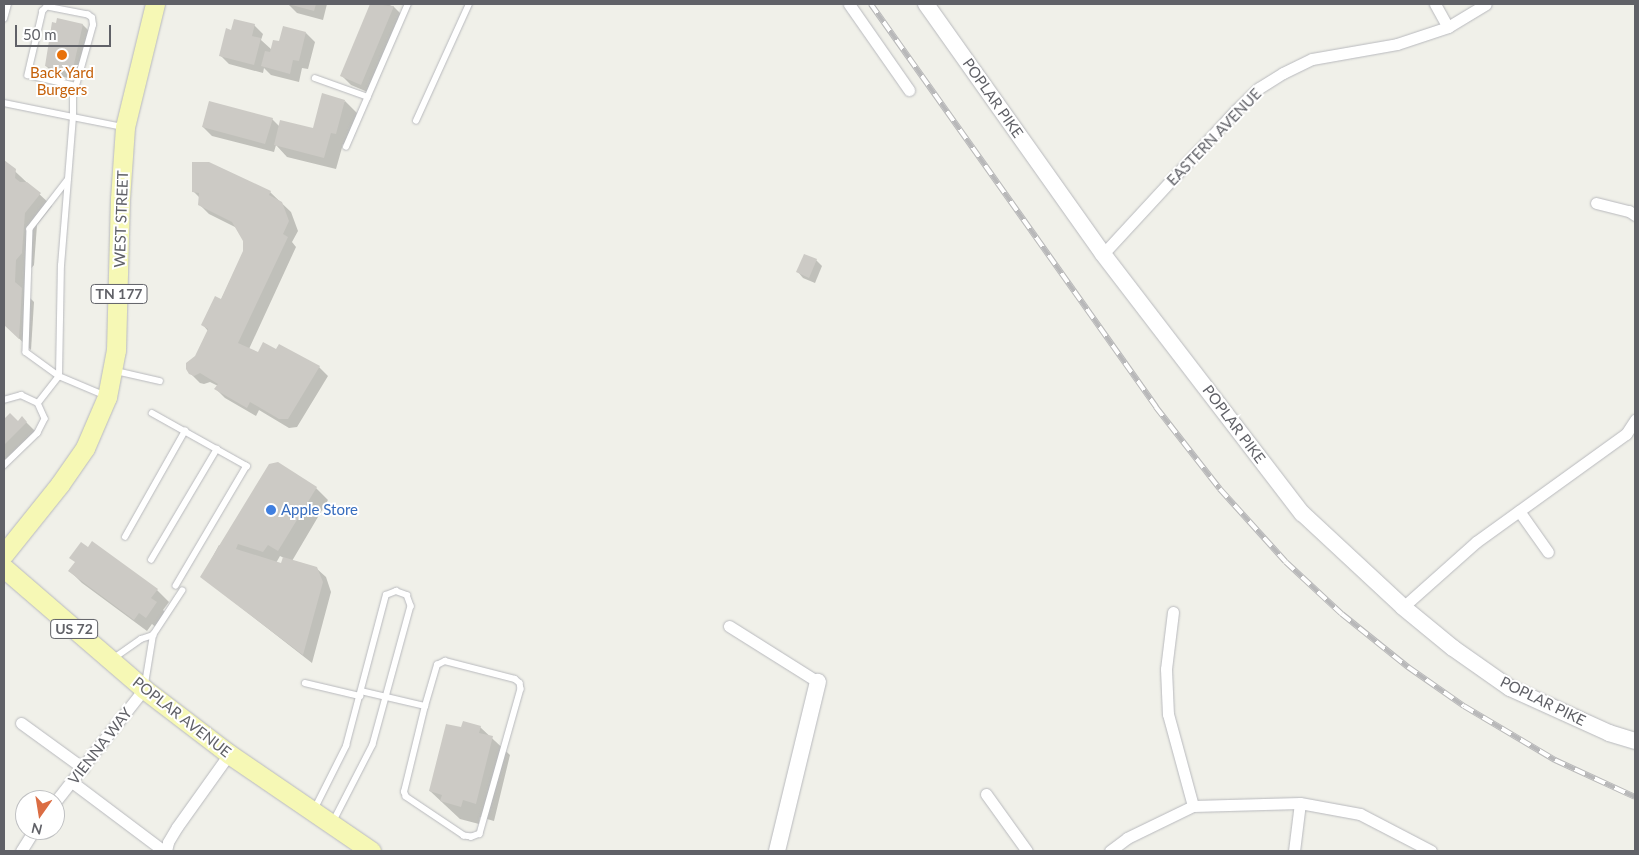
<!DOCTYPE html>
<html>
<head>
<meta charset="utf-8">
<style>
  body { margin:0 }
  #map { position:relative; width:1639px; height:855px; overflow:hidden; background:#f0f0e9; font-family:Lato,sans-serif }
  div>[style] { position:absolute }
  .shadow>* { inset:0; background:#0003 }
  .building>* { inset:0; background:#cccac5 }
  .roads { filter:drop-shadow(0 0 1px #b8b9bd) drop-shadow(0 0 1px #b8b9bd) }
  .lane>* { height:5.5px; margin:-2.75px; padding:0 2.75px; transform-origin:2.75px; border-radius:2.75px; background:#fff }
  .street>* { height:11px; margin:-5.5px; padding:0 5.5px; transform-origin:5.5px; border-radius:5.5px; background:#fff }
  .secondary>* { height:16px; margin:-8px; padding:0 8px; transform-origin:8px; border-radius:8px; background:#fff }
  .primary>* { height:19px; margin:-9.5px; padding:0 9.5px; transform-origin:9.5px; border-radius:9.5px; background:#f6f8b5 }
  .rail>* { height:5.5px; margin-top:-2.75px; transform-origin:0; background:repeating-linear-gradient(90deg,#fff 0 11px,#b8b8b9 0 22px); box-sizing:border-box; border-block:1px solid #b8b8b9 }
  .dots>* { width:14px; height:14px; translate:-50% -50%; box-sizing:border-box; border:2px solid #fff; border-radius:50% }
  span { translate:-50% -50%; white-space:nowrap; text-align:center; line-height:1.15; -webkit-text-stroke:4px #fff; paint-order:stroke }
  .shield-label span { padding:1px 4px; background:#fff; border:1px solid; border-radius:4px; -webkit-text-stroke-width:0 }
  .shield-label { font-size:14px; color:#606167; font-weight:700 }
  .food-label { font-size:15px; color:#c56008 }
  .street-label { font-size:15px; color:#606167 }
  .shop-label { font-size:15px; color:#366cbe }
  .left { translate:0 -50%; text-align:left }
  .frame { position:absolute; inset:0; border:5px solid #606167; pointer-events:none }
  .north { position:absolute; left:15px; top:790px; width:50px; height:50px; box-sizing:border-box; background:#fff; border:1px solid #bfc0c2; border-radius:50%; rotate:193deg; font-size:14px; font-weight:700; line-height:20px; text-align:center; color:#606167 }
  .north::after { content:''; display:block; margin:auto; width:18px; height:22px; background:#db6d43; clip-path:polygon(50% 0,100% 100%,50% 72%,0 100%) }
  .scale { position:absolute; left:15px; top:25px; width:96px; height:22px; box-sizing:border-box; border:2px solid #606167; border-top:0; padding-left:6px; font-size:15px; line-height:18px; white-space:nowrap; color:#606167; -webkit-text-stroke:4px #fff; paint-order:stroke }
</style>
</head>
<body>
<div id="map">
  <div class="shadow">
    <i style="clip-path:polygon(288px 4px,327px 4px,323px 20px,297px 13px)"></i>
    <i style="clip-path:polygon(372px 4px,387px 4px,394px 7px,403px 16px,370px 93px,351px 85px,342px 76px)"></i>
    <i style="clip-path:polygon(58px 20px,83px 25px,92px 34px,80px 81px,55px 75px,46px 66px)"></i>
    <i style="clip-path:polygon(254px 25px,263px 34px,261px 40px,272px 50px,280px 43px,306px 33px,315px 42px,308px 69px,302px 68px,299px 82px,271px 75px,264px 68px,263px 73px,229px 64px,220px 55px,232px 31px)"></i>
    <i style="clip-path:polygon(345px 101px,357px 113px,348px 145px,343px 144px,336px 169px,287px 157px,276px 145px,274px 152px,212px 136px,203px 127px,272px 119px,280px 127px,314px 130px)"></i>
    <i style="clip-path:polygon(4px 161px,52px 206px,37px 225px,34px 265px,28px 272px,26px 294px,34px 302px,31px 350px,4px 324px)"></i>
    <i style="clip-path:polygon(193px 191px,270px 192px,291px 212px,298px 231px,292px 242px,296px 247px,249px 349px,259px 353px,277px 351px,319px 367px,328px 376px,297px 427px,289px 428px,259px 410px,256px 416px,225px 398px,216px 389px,218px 386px,210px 382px,204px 384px,200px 383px,190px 373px,208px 331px,203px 325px,221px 300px,244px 251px,244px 240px,237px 228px,209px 214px,200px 205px,200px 198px)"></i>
    <i style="clip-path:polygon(816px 260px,822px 266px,815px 283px,803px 278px,798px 272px)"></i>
    <i style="clip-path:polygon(10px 415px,18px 422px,22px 418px,35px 431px,4px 463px,4px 421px)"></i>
    <i style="clip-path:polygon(evenodd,316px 488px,328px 500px,292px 561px,316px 568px,326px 577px,331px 592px,312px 663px,202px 577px,219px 545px,227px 548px,316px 488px,280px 556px,284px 558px,282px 564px,276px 563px,280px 556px)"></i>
    <i style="clip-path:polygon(93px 543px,157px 590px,169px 602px,163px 610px,168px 615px,158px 629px,152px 624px,147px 631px,82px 583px,70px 571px)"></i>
    <i style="clip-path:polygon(480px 727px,510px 755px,494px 821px,480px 817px,479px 824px,460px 819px,430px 791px,462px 729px)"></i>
  </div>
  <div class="building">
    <i style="clip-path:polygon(288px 4px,316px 4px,314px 11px)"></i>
    <i style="clip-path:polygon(370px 4px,394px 6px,361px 85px,340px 76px)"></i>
    <i style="clip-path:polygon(57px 18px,83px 24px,72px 73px,45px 66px,52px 22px,56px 23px)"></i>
    <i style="clip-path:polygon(234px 19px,255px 24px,252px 36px,261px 38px,254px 65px,219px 56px,226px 28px,231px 30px)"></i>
    <i style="clip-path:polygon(283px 26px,306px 32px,299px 61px,293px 60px,290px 74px,261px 66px,265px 51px,270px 52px,273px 40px,279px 41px)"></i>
    <i style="clip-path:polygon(322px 93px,345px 100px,336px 134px,331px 133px,324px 158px,274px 145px,280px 120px,313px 128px)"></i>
    <i style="clip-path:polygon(209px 101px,273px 118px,265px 144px,202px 127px)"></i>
    <i style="clip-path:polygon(4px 160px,16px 169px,15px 178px,20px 182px,27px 182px,41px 193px,25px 213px,22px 253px,16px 260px,15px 282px,22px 288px,19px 339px,4px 325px)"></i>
    <i style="clip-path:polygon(192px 162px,209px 162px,271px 191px,269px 195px,282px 202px,289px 221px,283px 234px,288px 237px,238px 343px,258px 352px,263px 342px,276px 349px,279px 344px,320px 366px,288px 419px,279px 419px,250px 402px,247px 408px,214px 389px,218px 384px,200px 373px,194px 376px,189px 374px,186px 369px,186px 363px,195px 356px,208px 329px,201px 325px,215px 296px,221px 299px,243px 251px,243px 241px,232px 222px,198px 205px,199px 193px,192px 192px)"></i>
    <i style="clip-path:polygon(804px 254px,817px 259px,809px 278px,796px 272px)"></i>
    <i style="clip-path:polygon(10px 413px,18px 421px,22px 416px,27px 422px,4px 445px,4px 419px)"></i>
    <i style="clip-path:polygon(278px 462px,317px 487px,278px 551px,268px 545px,263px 552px,238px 544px,236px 549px,281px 563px,283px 557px,317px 567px,323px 582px,303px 655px,200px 577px,269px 464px)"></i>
    <i style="clip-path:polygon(92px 541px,158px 589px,151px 598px,157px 602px,146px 618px,139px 613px,134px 620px,68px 571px,75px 562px,69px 558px,81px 542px,88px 547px)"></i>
    <i style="clip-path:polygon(463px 721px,481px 726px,479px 733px,493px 736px,476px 804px,463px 800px,461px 807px,440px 801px,442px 795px,429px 791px,446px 724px,461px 727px)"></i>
  </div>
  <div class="roads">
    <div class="lane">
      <i style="left:4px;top:19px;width:16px;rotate:-75deg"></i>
      <i style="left:315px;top:78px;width:56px;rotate:19.7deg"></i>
      <i style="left:4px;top:103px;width:70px;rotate:11.5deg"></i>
      <i style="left:73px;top:117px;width:21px;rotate:-90deg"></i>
      <i style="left:73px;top:96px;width:10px;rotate:-73deg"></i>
      <i style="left:76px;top:86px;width:63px;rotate:-74.4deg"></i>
      <i style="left:93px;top:25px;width:7px;rotate:-98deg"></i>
      <i style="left:92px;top:18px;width:5px;rotate:-143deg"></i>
      <i style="left:88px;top:15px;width:42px;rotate:-169deg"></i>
      <i style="left:47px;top:7px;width:6px;rotate:135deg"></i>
      <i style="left:43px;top:11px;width:66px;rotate:103.2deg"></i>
      <i style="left:28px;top:75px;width:49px;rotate:12.9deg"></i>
      <i style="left:416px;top:121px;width:128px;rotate:-65.6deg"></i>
      <i style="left:346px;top:147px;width:156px;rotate:-66.6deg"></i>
      <i style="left:68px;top:180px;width:62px;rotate:127.8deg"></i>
      <i style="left:30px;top:229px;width:123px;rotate:91.9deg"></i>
      <i style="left:26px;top:352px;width:41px;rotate:36deg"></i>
      <i style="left:59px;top:376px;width:49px;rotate:22.9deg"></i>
      <i style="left:116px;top:371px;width:45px;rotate:12.8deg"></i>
      <i style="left:4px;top:400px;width:18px;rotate:-16deg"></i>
      <i style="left:21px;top:395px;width:19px;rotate:25deg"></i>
      <i style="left:38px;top:403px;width:17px;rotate:66deg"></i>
      <i style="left:45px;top:419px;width:16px;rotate:117deg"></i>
      <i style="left:38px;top:433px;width:47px;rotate:135.9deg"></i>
      <i style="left:38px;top:403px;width:34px;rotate:-52deg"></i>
      <i style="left:59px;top:376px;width:110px;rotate:-89deg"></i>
      <i style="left:61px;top:266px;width:149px;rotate:-85.4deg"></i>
      <i style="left:73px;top:117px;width:51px;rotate:11.3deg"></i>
      <i style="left:152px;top:413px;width:109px;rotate:29.2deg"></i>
      <i style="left:247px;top:466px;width:139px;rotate:120.6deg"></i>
      <i style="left:125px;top:537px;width:122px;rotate:-60.5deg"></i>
      <i style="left:151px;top:560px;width:129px;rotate:-59.3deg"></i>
      <i style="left:114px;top:658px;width:33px;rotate:-35deg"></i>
      <i style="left:141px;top:639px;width:13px;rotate:-18deg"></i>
      <i style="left:305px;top:683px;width:57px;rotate:13.3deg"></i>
      <i style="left:145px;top:684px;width:50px;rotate:-80.7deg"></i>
      <i style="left:153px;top:635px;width:53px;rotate:-56.6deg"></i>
      <i style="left:361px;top:691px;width:66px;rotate:13.2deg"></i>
      <i style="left:425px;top:706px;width:43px;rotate:-73.7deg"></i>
      <i style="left:437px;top:665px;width:9px;rotate:-27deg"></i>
      <i style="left:445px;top:661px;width:72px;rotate:14.4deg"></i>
      <i style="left:515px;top:679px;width:6px;rotate:39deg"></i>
      <i style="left:520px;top:683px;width:6px;rotate:81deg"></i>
      <i style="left:521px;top:689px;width:151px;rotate:105.8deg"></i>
      <i style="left:480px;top:834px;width:9px;rotate:159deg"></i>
      <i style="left:472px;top:837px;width:8px;rotate:-173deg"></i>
      <i style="left:464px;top:836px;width:70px;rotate:-146.1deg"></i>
      <i style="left:406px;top:797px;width:5px;rotate:-112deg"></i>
      <i style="left:404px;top:792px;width:89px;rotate:-76.3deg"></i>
      <i style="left:314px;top:810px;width:72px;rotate:-63.4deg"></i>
      <i style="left:346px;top:746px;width:156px;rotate:-75.2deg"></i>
      <i style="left:386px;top:595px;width:11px;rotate:-22deg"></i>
      <i style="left:396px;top:591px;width:12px;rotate:20deg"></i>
      <i style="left:407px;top:595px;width:12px;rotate:70deg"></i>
      <i style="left:411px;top:606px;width:144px;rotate:105.3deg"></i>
      <i style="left:373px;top:745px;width:85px;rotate:117.2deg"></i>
    </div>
    <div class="street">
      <i style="left:849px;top:4px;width:105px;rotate:55.1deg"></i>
      <i style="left:1435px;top:4px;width:26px;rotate:61deg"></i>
      <i style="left:1596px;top:203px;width:34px;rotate:14deg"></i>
      <i style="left:1629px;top:211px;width:7px;rotate:34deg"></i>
      <i style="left:1103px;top:254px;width:195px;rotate:-47.3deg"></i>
      <i style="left:1235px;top:111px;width:33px;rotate:-44deg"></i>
      <i style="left:1259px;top:88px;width:28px;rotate:-32deg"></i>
      <i style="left:1283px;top:73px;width:32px;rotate:-26deg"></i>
      <i style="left:1312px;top:59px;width:86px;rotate:-10deg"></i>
      <i style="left:1397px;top:44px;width:54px;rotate:-18.4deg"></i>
      <i style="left:1448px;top:27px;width:44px;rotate:-31.2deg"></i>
      <i style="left:1519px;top:511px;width:50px;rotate:54.7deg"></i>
      <i style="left:1403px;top:607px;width:98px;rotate:-41.7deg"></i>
      <i style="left:1476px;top:542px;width:185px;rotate:-35.8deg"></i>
      <i style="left:1626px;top:434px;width:17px;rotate:-57deg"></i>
      <i style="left:1173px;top:612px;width:57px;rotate:97deg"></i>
      <i style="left:1166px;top:669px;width:45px;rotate:87.5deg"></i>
      <i style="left:1168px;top:714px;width:95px;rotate:74.8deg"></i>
      <i style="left:729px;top:626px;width:105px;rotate:32.2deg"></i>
      <i style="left:21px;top:723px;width:77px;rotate:36deg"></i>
      <i style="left:72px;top:782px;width:115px;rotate:36.9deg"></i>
      <i style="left:986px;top:794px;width:70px;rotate:54.3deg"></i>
      <i style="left:55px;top:802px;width:144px;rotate:-51.8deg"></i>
      <i style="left:21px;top:851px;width:25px;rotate:-58deg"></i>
      <i style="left:166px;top:851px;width:9px;rotate:-77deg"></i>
      <i style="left:168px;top:842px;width:17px;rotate:-59deg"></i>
      <i style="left:177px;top:827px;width:90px;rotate:-54.5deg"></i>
      <i style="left:1110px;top:851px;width:21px;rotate:-37deg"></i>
      <i style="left:1127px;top:838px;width:73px;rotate:-25.9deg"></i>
      <i style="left:1193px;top:806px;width:107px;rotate:-1.6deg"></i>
      <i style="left:1300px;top:803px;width:61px;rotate:10.4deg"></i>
      <i style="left:1360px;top:814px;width:80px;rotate:27.5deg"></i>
      <i style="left:1294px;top:851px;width:48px;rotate:-82.9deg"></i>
    </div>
    <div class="secondary">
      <i style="left:926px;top:4px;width:306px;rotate:54.7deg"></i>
      <i style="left:1103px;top:254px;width:327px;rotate:52.5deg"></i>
      <i style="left:1302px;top:513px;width:138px;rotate:42.9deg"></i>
      <i style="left:1403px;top:607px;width:65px;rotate:39.4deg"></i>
      <i style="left:1453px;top:648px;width:70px;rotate:35.1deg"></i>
      <i style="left:1510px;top:688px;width:109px;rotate:24.4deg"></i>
      <i style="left:1609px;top:733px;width:27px;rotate:17deg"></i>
      <i style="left:777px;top:851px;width:174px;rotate:-76.4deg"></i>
    </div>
    <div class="primary">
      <i style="left:4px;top:554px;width:90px;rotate:-51.3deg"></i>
      <i style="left:60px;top:484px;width:44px;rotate:-55.2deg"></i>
      <i style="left:85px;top:448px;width:56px;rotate:-66.7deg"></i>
      <i style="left:107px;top:397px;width:48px;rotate:-79.2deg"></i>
      <i style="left:116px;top:350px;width:151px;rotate:-88.5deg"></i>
      <i style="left:120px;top:199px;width:72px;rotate:-86deg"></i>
      <i style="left:125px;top:127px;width:127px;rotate:-76.3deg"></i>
      <i style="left:4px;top:568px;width:185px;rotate:40.8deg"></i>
      <i style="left:144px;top:689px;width:107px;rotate:37.4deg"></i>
      <i style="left:229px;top:754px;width:172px;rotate:34.3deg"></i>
    </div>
  </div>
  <div class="rail">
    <i style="left:871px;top:4px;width:494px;rotate:54.7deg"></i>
    <i style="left:1156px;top:407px;width:104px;rotate:52deg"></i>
    <i style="left:1220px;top:489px;width:98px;rotate:47.9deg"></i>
    <i style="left:1286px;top:562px;width:76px;rotate:42.9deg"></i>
    <i style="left:1342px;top:614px;width:85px;rotate:38.8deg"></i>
    <i style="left:1408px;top:667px;width:68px;rotate:34.9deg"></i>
    <i style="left:1464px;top:706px;width:106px;rotate:30.7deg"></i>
    <i style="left:1555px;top:760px;width:88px;rotate:24.8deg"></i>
  </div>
  <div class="dots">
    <i style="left:62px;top:55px;background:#e8710a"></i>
    <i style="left:271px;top:510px;background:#3f7fe0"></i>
  </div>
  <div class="shield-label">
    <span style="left:119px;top:294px">TN 177</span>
    <span style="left:74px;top:629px">US 72</span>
  </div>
  <div class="food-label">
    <span style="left:62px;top:81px">Back Yard<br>Burgers</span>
  </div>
  <div class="street-label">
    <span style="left:993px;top:98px;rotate:55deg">POPLAR PIKE</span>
    <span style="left:1214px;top:137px;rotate:-46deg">EASTERN AVENUE</span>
    <span style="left:121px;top:219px;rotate:-88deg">WEST STREET</span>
    <span style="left:1234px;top:424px;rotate:53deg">POPLAR PIKE</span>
    <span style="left:1543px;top:701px;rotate:26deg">POPLAR PIKE</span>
    <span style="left:182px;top:717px;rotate:38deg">POPLAR AVENUE</span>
    <span style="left:100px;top:746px;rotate:-52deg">VIENNA WAY</span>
  </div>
  <div class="shop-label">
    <span class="left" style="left:281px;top:510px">Apple Store</span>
  </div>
  <div class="frame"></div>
  <div class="north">N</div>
  <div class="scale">50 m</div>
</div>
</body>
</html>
